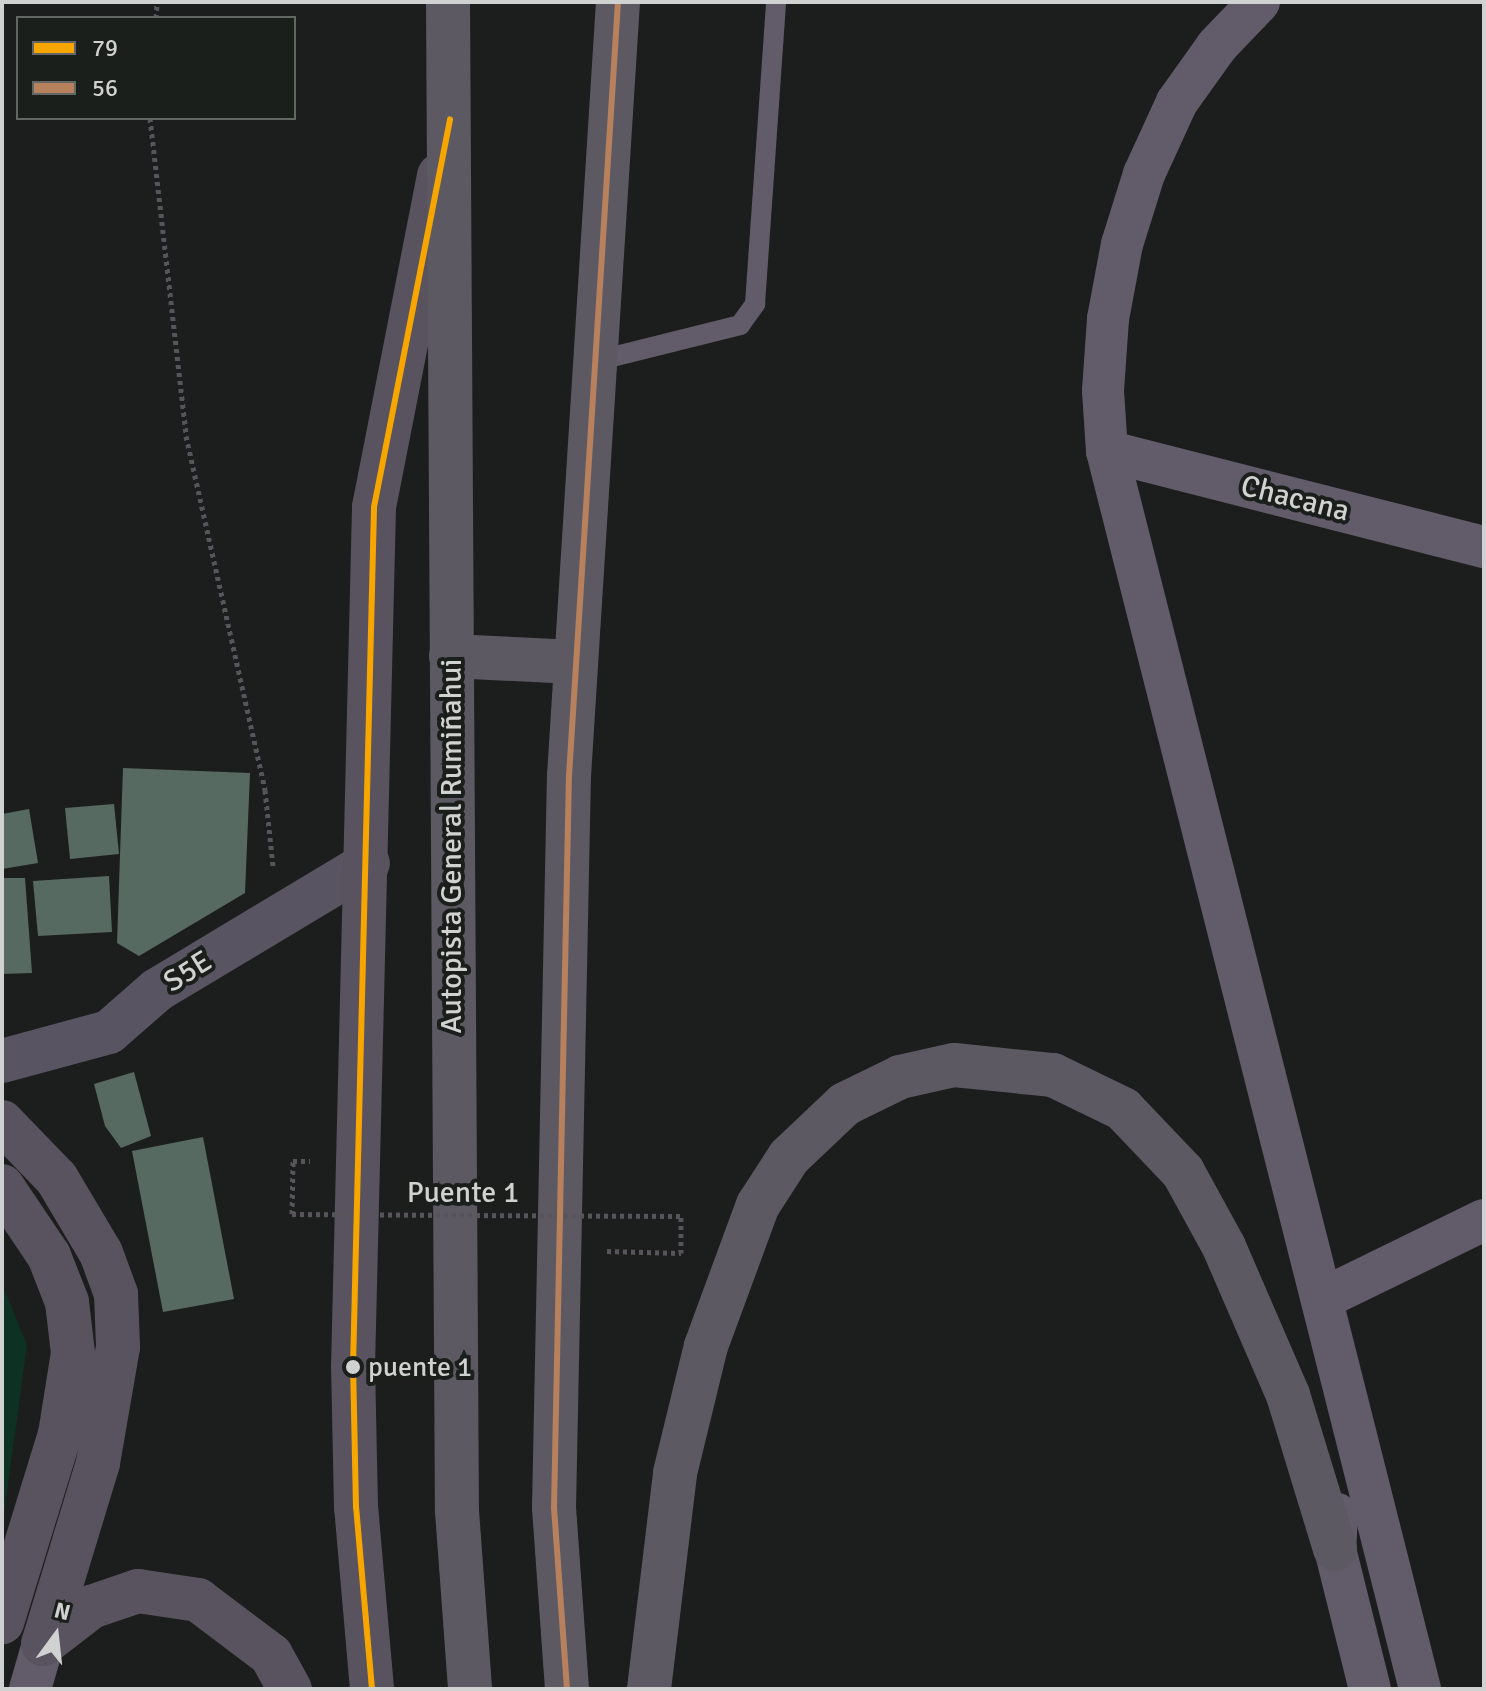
<!DOCTYPE html>
<html>
<head>
<meta charset="utf-8">
<style>
  body { margin:0 }
  #map { position:relative; width:1486px; height:1691px; overflow:hidden; background:#1c1e1d; font-family:Signika,sans-serif }
  div>[style] { position:absolute }
  .green>* { inset:0; background:#0d3223 }
  .building>* { inset:0; background:#576a61 }
  .path>* { height:5px; margin-top:-2.5px; transform-origin:0; background:repeating-linear-gradient(90deg,#58545c 0 4px,transparent 0 8px) }
  .lane>* { height:20px; margin:-10px; padding:0 10px; transform-origin:10px; border-radius:10px; background:#625b6a }
  .street>* { height:42px; margin:-21px; padding:0 21px; transform-origin:21px; border-radius:21px; background:#625b6a }
  .secondary>* { height:44px; margin:-22px; padding:0 22px; transform-origin:22px; border-radius:22px; background:#595461 }
  .primary>* { height:44px; margin:-22px; padding:0 22px; transform-origin:22px; border-radius:22px; background:#58535e }
  .highway>* { height:44px; margin:-22px; padding:0 22px; transform-origin:22px; border-radius:22px; background:#5d5963 }
  .path-bridge>* { height:5px; margin-top:-2.5px; transform-origin:0; background:repeating-linear-gradient(90deg,#58545c 0 4px,transparent 0 8px) }
  .bus-1>* { height:6px; margin:-3px; padding:0 3px; transform-origin:3px; border-radius:3px; background:#f7a600 }
  .bus-2>* { height:6px; margin:-3px; padding:0 3px; transform-origin:3px; border-radius:3px; background:#b6815c }
  .dots>* { width:22px; height:22px; translate:-50% -50%; box-sizing:border-box; border:4px solid #1b1f1c; border-radius:50% }
  span { translate:-50% -50%; white-space:nowrap; text-align:center; line-height:1.15; -webkit-text-stroke:8px #1b1f1c; paint-order:stroke }
  .bus-label { font-size:28px; color:#cfd2d0 }
  .left { translate:0 -50%; text-align:left }
  .street-label { font-size:30px; color:#cfd2d0 }
  .frame { position:absolute; inset:0; border:4px solid #cfd2d0; pointer-events:none }
  .legend { position:absolute; left:16px; top:16px; width:280px; height:104px; box-sizing:border-box; background:#1b1f1c; border:2px solid #636764; margin:0; padding:10px 14px; list-style:none; font-size:24px; color:#cfd2d0 }
  .legend li { display:flex; align-items:center; gap:16px; height:40px }
  .legend b { width:40px; border:2px solid #636764 }
  .north { position:absolute; left:16px; top:1595px; width:80px; height:80px; -webkit-text-stroke:6px #1b1f1c; paint-order:stroke; rotate:15deg; font-size:22px; font-weight:700; line-height:32px; text-align:center; color:#cfd2d0 }
  .north::after { content:''; display:block; margin:auto; width:28px; height:36px; background:#cfd2d0; clip-path:polygon(50% 0,100% 100%,50% 72%,0 100%) }
</style>
</head>
<body>
<div id="map">
  <div class="green">
    <i style="clip-path:polygon(2px 1284px,27px 1345px,2px 1528px)"></i>
  </div>
  <div class="building">
    <i style="clip-path:polygon(123px 768px,250px 773px,245px 893px,139px 956px,117px 943px)"></i>
    <i style="clip-path:polygon(114px 804px,119px 854px,70px 859px,65px 808px)"></i>
    <i style="clip-path:polygon(29px 809px,38px 863px,2px 869px,2px 814px)"></i>
    <i style="clip-path:polygon(109px 876px,112px 932px,38px 936px,33px 881px)"></i>
    <i style="clip-path:polygon(2px 878px,25px 878px,32px 973px,2px 974px)"></i>
    <i style="clip-path:polygon(134px 1072px,151px 1136px,121px 1148px,105px 1126px,94px 1084px)"></i>
    <i style="clip-path:polygon(203px 1137px,234px 1299px,163px 1312px,132px 1151px)"></i>
  </div>
  <div class="path">
    <i style="left:156px;top:18px;width:16px;rotate:-86deg"></i>
    <i style="left:150px;top:118px;width:320px;rotate:83.5deg"></i>
    <i style="left:186px;top:436px;width:363px;rotate:77.4deg"></i>
    <i style="left:265px;top:790px;width:76px;rotate:84deg"></i>
    <i style="left:292px;top:1214px;width:53px;rotate:-88.9deg"></i>
    <i style="left:293px;top:1161px;width:17px"></i>
    <i style="left:607px;top:1251px;width:74px;rotate:1.5deg"></i>
    <i style="left:681px;top:1253px;width:37px;rotate:-90deg"></i>
  </div>
  <div class="lane">
    <i style="left:592px;top:362px;width:153px;rotate:-14deg"></i>
    <i style="left:740px;top:325px;width:26px;rotate:-54deg"></i>
    <i style="left:755px;top:304px;width:303px;rotate:-86deg"></i>
  </div>
  <div class="street">
    <i style="left:1259px;top:2px;width:61px;rotate:133.7deg"></i>
    <i style="left:1217px;top:46px;width:69px;rotate:125.5deg"></i>
    <i style="left:1177px;top:102px;width:79px;rotate:114.6deg"></i>
    <i style="left:1144px;top:174px;width:73px;rotate:107.4deg"></i>
    <i style="left:1122px;top:244px;width:76px;rotate:100.6deg"></i>
    <i style="left:1108px;top:319px;width:72px;rotate:94deg"></i>
    <i style="left:1103px;top:391px;width:60px;rotate:86.2deg"></i>
    <i style="left:1107px;top:451px;width:1277px;rotate:75.81deg"></i>
    <i style="left:1107px;top:451px;width:389px;rotate:14.3deg"></i>
    <i style="left:1324px;top:1298px;width:178px;rotate:-26deg"></i>
    <i style="left:1337px;top:1514px;width:35px;rotate:93deg"></i>
    <i style="left:1335px;top:1549px;width:144px;rotate:76deg"></i>
    <i style="left:30px;top:1689px;width:47px;rotate:-73.9deg"></i>
  </div>
  <div class="secondary">
    <i style="left:2px;top:1061px;width:111px;rotate:-15.2deg"></i>
    <i style="left:109px;top:1032px;width:64px;rotate:-41.2deg"></i>
    <i style="left:157px;top:990px;width:246px;rotate:-31deg"></i>
  </div>
  <div class="primary">
    <i style="left:2px;top:1122px;width:79px;rotate:46deg"></i>
    <i style="left:57px;top:1179px;width:86px;rotate:59.3deg"></i>
    <i style="left:101px;top:1253px;width:44px;rotate:69.9deg"></i>
    <i style="left:116px;top:1294px;width:53px;rotate:87.8deg"></i>
    <i style="left:118px;top:1347px;width:118px;rotate:99.8deg"></i>
    <i style="left:98px;top:1463px;width:189px;rotate:106.9deg"></i>
    <i style="left:2px;top:1186px;width:84px;rotate:56.1deg"></i>
    <i style="left:49px;top:1256px;width:49px;rotate:68.6deg"></i>
    <i style="left:67px;top:1302px;width:51px;rotate:83.3deg"></i>
    <i style="left:73px;top:1353px;width:82px;rotate:99.1deg"></i>
    <i style="left:60px;top:1434px;width:197px;rotate:107.1deg"></i>
    <i style="left:43px;top:1644px;width:61px;rotate:-37.6deg"></i>
    <i style="left:91px;top:1607px;width:50px;rotate:-18.8deg"></i>
    <i style="left:138px;top:1591px;width:61px;rotate:8.5deg"></i>
    <i style="left:198px;top:1600px;width:91px;rotate:37deg"></i>
    <i style="left:271px;top:1655px;width:39px;rotate:61deg"></i>
    <i style="left:372px;top:1689px;width:183px;rotate:-95deg"></i>
    <i style="left:356px;top:1507px;width:140px;rotate:-91.2deg"></i>
    <i style="left:353px;top:1367px;width:860px;rotate:-88.6deg"></i>
    <i style="left:374px;top:507px;width:338px;rotate:-78.9deg"></i>
  </div>
  <div class="highway">
    <i style="left:448px;top:2px;width:1509px;rotate:89.66deg"></i>
    <i style="left:457px;top:1511px;width:178px;rotate:85.8deg"></i>
    <i style="left:451px;top:656px;width:124px;rotate:2.8deg"></i>
    <i style="left:567px;top:1689px;width:181px;rotate:-94.1deg"></i>
    <i style="left:554px;top:1508px;width:732px;rotate:-88.83deg"></i>
    <i style="left:569px;top:776px;width:776px;rotate:-86.38deg"></i>
    <i style="left:649px;top:1689px;width:218px;rotate:-83.1deg"></i>
    <i style="left:675px;top:1473px;width:131px;rotate:-76.3deg"></i>
    <i style="left:706px;top:1346px;width:150px;rotate:-69.8deg"></i>
    <i style="left:758px;top:1205px;width:57px;rotate:-57.1deg"></i>
    <i style="left:789px;top:1157px;width:77px;rotate:-43.4deg"></i>
    <i style="left:845px;top:1104px;width:61px;rotate:-26.1deg"></i>
    <i style="left:900px;top:1077px;width:55px;rotate:-12.5deg"></i>
    <i style="left:954px;top:1065px;width:100px;rotate:5.8deg"></i>
    <i style="left:1053px;top:1075px;width:78px;rotate:25.9deg"></i>
    <i style="left:1123px;top:1109px;width:87px;rotate:46.4deg"></i>
    <i style="left:1183px;top:1172px;width:85px;rotate:61.3deg"></i>
    <i style="left:1224px;top:1247px;width:161px;rotate:66.6deg"></i>
    <i style="left:1288px;top:1395px;width:161px;rotate:73deg"></i>
  </div>
  <div class="path-bridge">
    <i style="left:292px;top:1214px;width:389px;rotate:0.3deg"></i>
  </div>
  <div class="bus-1">
    <i style="left:372px;top:1689px;width:183px;rotate:-95deg"></i>
    <i style="left:356px;top:1507px;width:140px;rotate:-91.2deg"></i>
    <i style="left:353px;top:1367px;width:860px;rotate:-88.6deg"></i>
    <i style="left:374px;top:507px;width:395px;rotate:-78.9deg"></i>
  </div>
  <div class="bus-2">
    <i style="left:567px;top:1689px;width:181px;rotate:-94.1deg"></i>
    <i style="left:554px;top:1508px;width:732px;rotate:-88.83deg"></i>
    <i style="left:569px;top:776px;width:776px;rotate:-86.38deg"></i>
  </div>
  <div class="dots">
    <i style="left:353px;top:1367px;background:#cfd2d0"></i>
  </div>
  <div class="bus-label">
    <span class="left" style="left:368px;top:1367px">puente 1</span>
  </div>
  <div class="street-label">
    <span style="left:1295px;top:499px;rotate:14deg">Chacana</span>
    <span style="left:452px;top:846px;rotate:-90deg">Autopista General Rumiñahui</span>
    <span style="left:188px;top:972px;rotate:-32deg">S5E</span>
    <span style="left:463px;top:1193px">Puente 1</span>
  </div>
  <div class="frame"></div>
  <ul class="legend">
  <li><b style="height:10px;background:#f7a600"></b>79</li>
  <li><b style="height:10px;background:#b6815c"></b>56</li>
  </ul>
  <div class="north">N</div>
</div>
</body>
</html>
